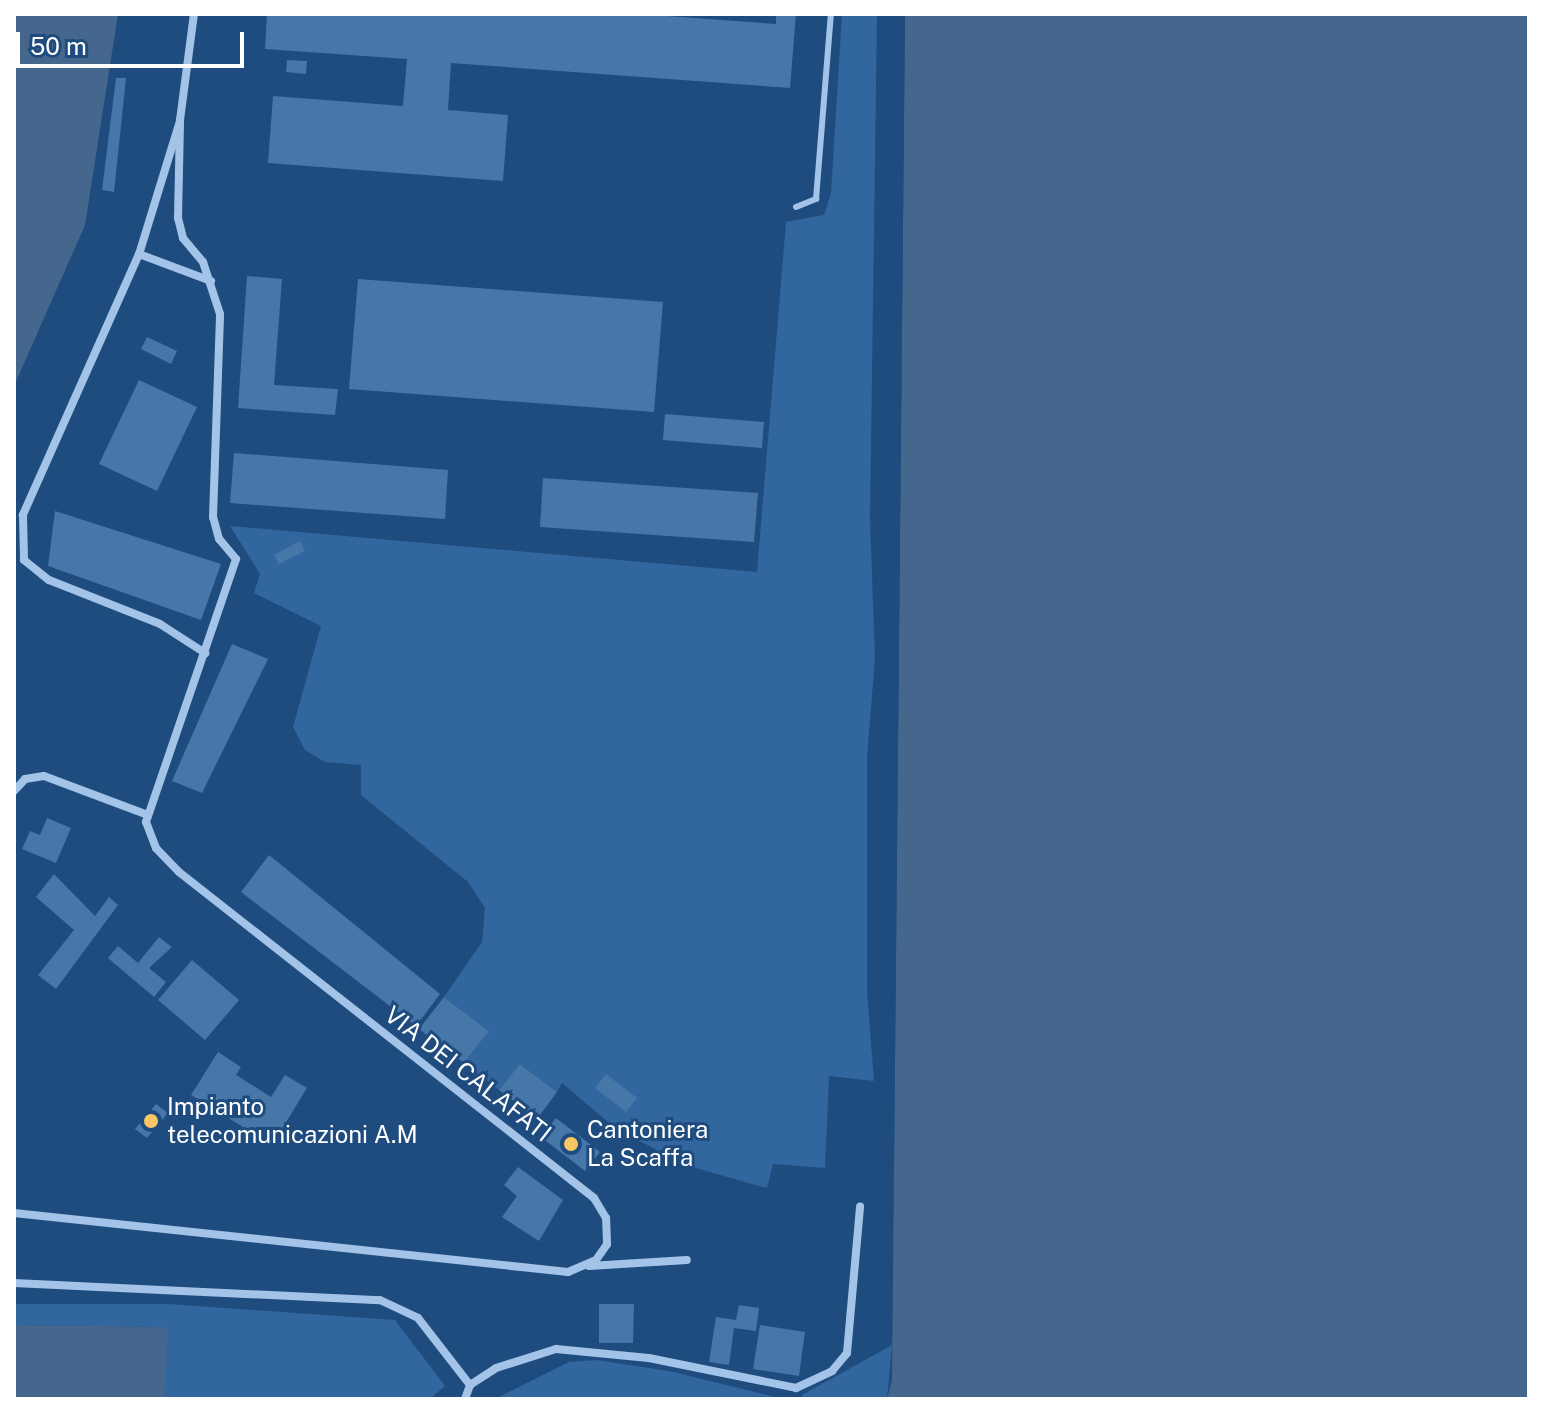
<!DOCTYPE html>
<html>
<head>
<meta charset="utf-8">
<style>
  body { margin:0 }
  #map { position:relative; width:1543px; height:1413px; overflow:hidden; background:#1f4c7f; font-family:"Public Sans",sans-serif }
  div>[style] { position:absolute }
  .green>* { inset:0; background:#32669e }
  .water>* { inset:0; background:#46678d }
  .pier>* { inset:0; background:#1f4c7f }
  .building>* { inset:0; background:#4776a9 }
  .service>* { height:6px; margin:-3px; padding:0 3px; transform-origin:3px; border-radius:3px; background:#a3c4e8 }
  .minor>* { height:8px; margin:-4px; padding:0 4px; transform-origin:4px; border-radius:4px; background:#a3c4e8 }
  .dots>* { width:22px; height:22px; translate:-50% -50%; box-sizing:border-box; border:4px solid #1f4c7f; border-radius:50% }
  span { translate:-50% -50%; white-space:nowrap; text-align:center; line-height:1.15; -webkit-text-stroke:6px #1f4c7f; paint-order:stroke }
  .street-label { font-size:24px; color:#fff }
  .poi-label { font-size:24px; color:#fff }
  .left { translate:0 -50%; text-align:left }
  .frame { position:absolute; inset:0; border:16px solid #fff; pointer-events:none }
  .scale { position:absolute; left:16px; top:32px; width:228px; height:36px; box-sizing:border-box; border:4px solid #fff; border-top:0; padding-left:10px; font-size:24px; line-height:28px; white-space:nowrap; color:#fff; -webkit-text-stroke:6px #1f4c7f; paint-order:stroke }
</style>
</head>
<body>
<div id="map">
  <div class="green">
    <i style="clip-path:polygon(842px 14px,877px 14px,870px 519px,875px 659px,867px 756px,867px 991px,874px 1081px,829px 1076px,825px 1168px,773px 1164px,767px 1188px,685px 1165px,615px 1128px,562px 1083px,557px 1092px,520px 1064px,499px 1090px,464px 1063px,489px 1031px,444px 997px,482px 942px,485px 908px,468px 882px,361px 795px,361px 765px,325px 762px,305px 750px,293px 727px,321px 626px,254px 593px,260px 574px,230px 526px,757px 572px,786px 222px,824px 215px,831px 193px)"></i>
    <i style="clip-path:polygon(14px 1304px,169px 1304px,395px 1320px,445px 1386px,430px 1399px,165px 1399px,167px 1327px,14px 1325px)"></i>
    <i style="clip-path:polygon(892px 1345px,887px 1399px,802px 1399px,802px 1395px)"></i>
    <i style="clip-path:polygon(596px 1360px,669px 1371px,783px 1399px,495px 1399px,569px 1362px)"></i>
  </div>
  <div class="water">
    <i style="clip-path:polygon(14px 14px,118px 14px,85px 225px,14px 386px)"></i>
    <i style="clip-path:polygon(905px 14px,1529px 14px,1529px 1399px,887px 1399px,892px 1381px)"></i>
    <i style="clip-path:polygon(14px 1325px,168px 1327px,165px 1399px,14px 1399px)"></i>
  </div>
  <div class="pier">
    <i style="clip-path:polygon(901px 14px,905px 14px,894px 1162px,890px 1159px)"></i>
  </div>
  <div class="building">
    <i style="clip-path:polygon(267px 14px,639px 14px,776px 24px,776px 14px,796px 14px,790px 88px,451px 63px,448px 110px,508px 115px,503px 181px,268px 163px,273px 96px,403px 106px,407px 59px,265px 49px)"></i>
    <i style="clip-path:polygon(287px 60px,307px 61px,306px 74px,286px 72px)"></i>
    <i style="clip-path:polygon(116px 78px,126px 78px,114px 192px,102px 190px)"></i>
    <i style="clip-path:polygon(247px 276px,282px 279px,274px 385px,338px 389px,335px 415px,238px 408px)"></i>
    <i style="clip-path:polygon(358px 279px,663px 302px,654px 412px,349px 389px)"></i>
    <i style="clip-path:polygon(147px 337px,177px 351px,171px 364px,141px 349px)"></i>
    <i style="clip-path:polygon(139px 380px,197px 407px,157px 491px,99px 464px)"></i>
    <i style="clip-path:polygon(665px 414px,764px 422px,762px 448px,663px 440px)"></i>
    <i style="clip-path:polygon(234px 453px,448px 470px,445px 519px,230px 503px)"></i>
    <i style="clip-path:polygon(543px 478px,758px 493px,754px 542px,540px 527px)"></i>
    <i style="clip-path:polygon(55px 511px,221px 564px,201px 620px,48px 566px)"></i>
    <i style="clip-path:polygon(300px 541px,305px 551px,279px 564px,274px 555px)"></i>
    <i style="clip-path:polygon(232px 644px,268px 659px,202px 793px,172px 781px)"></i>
    <i style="clip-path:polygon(47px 818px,71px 828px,56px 863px,22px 849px,30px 831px,40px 835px)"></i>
    <i style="clip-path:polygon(269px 855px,440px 994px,416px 1026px,241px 892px)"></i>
    <i style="clip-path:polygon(54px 874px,95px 916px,109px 897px,118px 905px,56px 989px,38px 975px,74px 930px,36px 897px)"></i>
    <i style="clip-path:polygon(159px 937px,172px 947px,149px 968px,166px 982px,154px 997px,108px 958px,118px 946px,138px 963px)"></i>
    <i style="clip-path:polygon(192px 960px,239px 1000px,205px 1040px,158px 1000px)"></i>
    <i style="clip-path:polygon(444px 997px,489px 1031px,464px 1063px,419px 1029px)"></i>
    <i style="clip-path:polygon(218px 1052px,241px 1067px,236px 1075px,271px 1097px,285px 1075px,307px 1088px,272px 1145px,191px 1095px)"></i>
    <i style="clip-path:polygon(520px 1064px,557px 1092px,537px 1119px,499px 1090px)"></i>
    <i style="clip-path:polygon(606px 1074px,637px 1098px,626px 1112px,595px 1088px)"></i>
    <i style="clip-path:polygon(156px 1104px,168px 1113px,147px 1138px,135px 1129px)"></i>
    <i style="clip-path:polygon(556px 1118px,600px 1152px,585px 1171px,541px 1137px)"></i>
    <i style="clip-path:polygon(518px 1167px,563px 1200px,539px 1241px,502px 1217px,517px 1196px,504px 1185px)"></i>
    <i style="clip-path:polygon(599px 1304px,634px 1304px,633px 1343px,599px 1343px)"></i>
    <i style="clip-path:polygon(739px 1305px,759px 1308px,756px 1331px,734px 1328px,729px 1365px,709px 1362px,716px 1317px,736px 1320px)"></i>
    <i style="clip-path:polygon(760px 1325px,805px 1332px,799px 1376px,753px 1369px)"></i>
  </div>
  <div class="service">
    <i style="left:796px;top:207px;width:22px;rotate:-22deg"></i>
    <i style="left:816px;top:199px;width:186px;rotate:-85.4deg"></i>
  </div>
  <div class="minor">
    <i style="left:180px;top:121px;width:139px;rotate:107.1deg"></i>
    <i style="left:139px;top:254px;width:286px;rotate:114deg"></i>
    <i style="left:23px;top:515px;width:45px;rotate:88.7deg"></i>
    <i style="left:24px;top:560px;width:32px;rotate:39deg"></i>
    <i style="left:49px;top:580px;width:119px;rotate:21.6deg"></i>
    <i style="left:160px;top:624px;width:54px;rotate:32.8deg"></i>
    <i style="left:139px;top:254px;width:77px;rotate:20.6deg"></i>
    <i style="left:14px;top:791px;width:16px;rotate:-47deg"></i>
    <i style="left:25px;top:779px;width:19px;rotate:-9deg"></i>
    <i style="left:44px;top:776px;width:111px;rotate:20.6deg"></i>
    <i style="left:14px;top:1213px;width:557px;rotate:6.08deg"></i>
    <i style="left:568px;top:1272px;width:30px;rotate:-23deg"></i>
    <i style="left:596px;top:1260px;width:19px;rotate:-55deg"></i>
    <i style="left:607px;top:1244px;width:26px;rotate:-92deg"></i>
    <i style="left:606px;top:1218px;width:23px;rotate:-121deg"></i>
    <i style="left:594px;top:1198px;width:528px;rotate:-141.85deg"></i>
    <i style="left:179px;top:872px;width:33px;rotate:-134deg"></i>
    <i style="left:156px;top:848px;width:28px;rotate:-111deg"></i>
    <i style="left:146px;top:822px;width:278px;rotate:-71.1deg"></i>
    <i style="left:236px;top:559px;width:26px;rotate:-130deg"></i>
    <i style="left:219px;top:539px;width:23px;rotate:-105deg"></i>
    <i style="left:213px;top:517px;width:203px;rotate:-88deg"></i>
    <i style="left:220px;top:314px;width:55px;rotate:-108.1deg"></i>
    <i style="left:203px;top:262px;width:31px;rotate:-130deg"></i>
    <i style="left:183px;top:238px;width:21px;rotate:-104deg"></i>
    <i style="left:178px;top:218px;width:98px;rotate:-88.8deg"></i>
    <i style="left:180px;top:120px;width:107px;rotate:-82.5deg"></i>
    <i style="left:589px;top:1266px;width:98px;rotate:-3.5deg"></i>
    <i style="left:14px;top:1283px;width:366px;rotate:2.7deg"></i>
    <i style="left:380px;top:1300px;width:42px;rotate:25.3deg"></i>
    <i style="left:418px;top:1318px;width:85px;rotate:52.2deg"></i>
    <i style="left:470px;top:1385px;width:31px;rotate:-33deg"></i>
    <i style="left:496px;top:1368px;width:63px;rotate:-17.6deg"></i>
    <i style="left:556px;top:1349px;width:93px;rotate:5.5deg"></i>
    <i style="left:649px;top:1358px;width:150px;rotate:11.5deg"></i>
    <i style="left:796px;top:1388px;width:40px;rotate:-25deg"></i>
    <i style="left:832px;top:1371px;width:23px;rotate:-50deg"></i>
    <i style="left:847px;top:1353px;width:147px;rotate:-84.9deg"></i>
    <i style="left:465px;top:1399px;width:15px;rotate:-70deg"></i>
  </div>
  <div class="dots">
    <i style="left:151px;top:1121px;background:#f6c763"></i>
    <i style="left:571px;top:1144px;background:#f6c763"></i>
  </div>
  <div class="street-label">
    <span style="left:468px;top:1074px;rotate:38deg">VIA DEI CALAFATI</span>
  </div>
  <div class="poi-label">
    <span class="left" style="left:167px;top:1121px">Impianto<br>telecomunicazioni A.M</span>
    <span class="left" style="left:587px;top:1144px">Cantoniera<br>La Scaffa</span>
  </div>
  <div class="frame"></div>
  <div class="scale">50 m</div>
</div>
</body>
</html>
